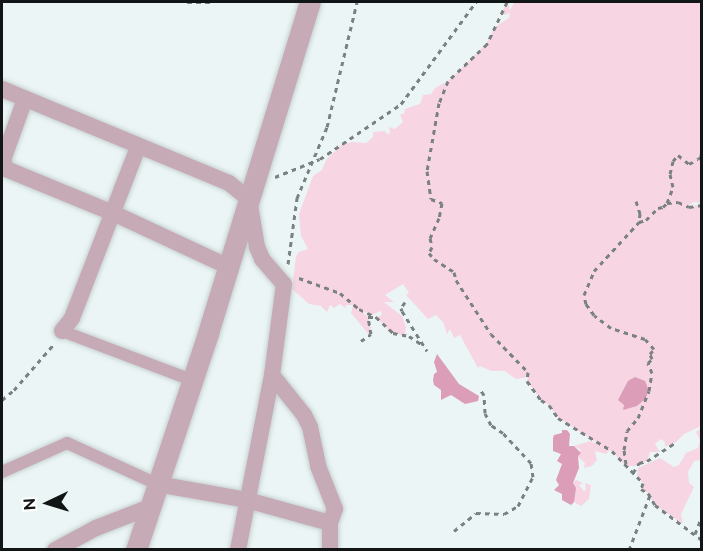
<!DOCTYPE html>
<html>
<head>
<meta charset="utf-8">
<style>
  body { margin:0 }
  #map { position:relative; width:703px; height:551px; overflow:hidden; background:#ebf5f5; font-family:Raleway,sans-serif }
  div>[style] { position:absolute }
  .green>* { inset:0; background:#f8d5e3 }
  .forest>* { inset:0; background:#db9db7 }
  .path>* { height:3px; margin-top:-1.5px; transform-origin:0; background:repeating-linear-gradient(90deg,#7a8181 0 4.5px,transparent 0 9px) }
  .roads { filter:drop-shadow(0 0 2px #c8d1d1) drop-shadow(0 0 2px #c8d1d1) }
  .pedestrian>* { height:12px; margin:-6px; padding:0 6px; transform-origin:6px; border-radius:6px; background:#c6aab5 }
  .minor>* { height:16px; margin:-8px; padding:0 8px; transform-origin:8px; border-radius:8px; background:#c6aab5 }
  .tertiary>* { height:21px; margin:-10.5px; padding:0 10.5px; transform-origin:10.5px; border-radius:10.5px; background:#c6aab5 }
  span { translate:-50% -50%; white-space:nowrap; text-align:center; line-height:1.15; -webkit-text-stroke:5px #fff; paint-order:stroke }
  .frame { position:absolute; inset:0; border:3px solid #121515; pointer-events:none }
  .north { position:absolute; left:18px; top:473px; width:60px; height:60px; -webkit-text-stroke:4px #fff; paint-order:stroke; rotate:266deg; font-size:16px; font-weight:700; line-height:24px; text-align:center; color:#121515 }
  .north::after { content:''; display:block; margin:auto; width:21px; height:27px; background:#121515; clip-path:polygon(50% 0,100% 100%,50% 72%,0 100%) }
</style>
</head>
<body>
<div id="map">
  <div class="green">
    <i style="clip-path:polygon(515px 2px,701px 2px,701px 203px,694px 202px,687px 206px,701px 205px,701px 426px,684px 434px,676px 442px,665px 447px,665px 442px,661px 439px,655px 444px,660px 452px,650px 452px,647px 461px,636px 466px,626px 466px,610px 450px,606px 454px,595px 451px,597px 460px,592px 466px,584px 468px,585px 463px,577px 456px,581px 450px,574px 446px,590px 441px,602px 446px,558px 418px,549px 405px,541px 400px,527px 381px,528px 377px,516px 379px,505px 371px,491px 371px,480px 366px,478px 368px,460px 335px,454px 338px,450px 329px,447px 334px,443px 322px,436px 315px,428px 319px,406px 295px,409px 293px,403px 284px,385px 295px,394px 302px,384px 302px,402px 316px,406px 327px,405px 335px,403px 336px,388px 330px,377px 318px,382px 314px,381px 311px,372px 315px,361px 311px,368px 317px,371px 327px,370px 336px,351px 313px,353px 305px,346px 305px,345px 308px,340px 304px,334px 308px,330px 305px,327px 312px,321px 306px,309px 304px,292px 289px,296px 256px,299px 252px,308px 249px,301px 236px,299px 214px,313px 176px,322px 170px,326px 160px,341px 145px,352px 142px,366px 143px,373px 137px,373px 132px,385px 131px,387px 134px,390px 133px,389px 127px,395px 129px,403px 122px,400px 114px,404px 114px,405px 109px,420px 104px,423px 95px,431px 94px,435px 88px,448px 81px,486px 44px,495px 27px,509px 18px,510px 13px,504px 15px,502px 12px,505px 5px,509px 5px,510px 10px)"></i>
    <i style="clip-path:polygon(701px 428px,701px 460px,694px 461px,688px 472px,689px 483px,694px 487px,681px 514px,683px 524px,655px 505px,648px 493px,641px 489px,643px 483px,637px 477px,638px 468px,660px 458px,674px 467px,679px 465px,686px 453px,698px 448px,700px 440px,696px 432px)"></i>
    <i style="clip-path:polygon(576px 480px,583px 483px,579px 485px,584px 491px,586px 490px,585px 483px,591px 485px,589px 499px,581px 506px,574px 502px,573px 483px)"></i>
  </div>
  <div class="forest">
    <i style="clip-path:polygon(437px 354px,459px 384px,479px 396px,478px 401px,465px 404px,451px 395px,441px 400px,441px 390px,434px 385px,433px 380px,434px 374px,437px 372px,434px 362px)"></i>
    <i style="clip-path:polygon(635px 377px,645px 381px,649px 391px,645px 399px,637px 406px,623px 410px,624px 405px,618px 400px,628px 381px)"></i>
    <i style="clip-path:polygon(562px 430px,567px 430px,570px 434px,569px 446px,574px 446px,581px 453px,578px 456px,579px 468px,573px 483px,576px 488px,574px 502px,571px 505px,562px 500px,562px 494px,554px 490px,559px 485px,556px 480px,562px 464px,557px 461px,561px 454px,553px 451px,553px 438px,554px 435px,562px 433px)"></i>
  </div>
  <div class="path">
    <i style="left:187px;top:2px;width:24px"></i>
    <i style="left:507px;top:2px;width:47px;rotate:115.5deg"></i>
    <i style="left:487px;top:44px;width:54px;rotate:136.5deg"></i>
    <i style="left:448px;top:81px;width:24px;rotate:112deg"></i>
    <i style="left:439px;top:103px;width:69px;rotate:100deg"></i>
    <i style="left:427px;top:171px;width:28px;rotate:82deg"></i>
    <i style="left:431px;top:199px;width:12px;rotate:20deg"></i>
    <i style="left:442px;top:203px;width:15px;rotate:101deg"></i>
    <i style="left:439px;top:218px;width:22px;rotate:114deg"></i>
    <i style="left:430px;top:238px;width:9px;rotate:77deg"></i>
    <i style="left:432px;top:247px;width:7px;rotate:117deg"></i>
    <i style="left:429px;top:253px;width:8px;rotate:50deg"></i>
    <i style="left:434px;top:259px;width:24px;rotate:33deg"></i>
    <i style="left:454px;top:272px;width:8px;rotate:76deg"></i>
    <i style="left:456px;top:280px;width:64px;rotate:57.1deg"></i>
    <i style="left:491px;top:334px;width:53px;rotate:45.8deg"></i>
    <i style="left:528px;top:372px;width:9px;rotate:96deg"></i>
    <i style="left:527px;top:381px;width:24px;rotate:54deg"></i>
    <i style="left:541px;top:400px;width:9px;rotate:32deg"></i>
    <i style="left:549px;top:405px;width:16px;rotate:55deg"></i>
    <i style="left:558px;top:418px;width:63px;rotate:31.4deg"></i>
    <i style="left:612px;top:451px;width:45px;rotate:45.9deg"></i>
    <i style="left:643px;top:483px;width:6px;rotate:108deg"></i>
    <i style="left:641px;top:489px;width:8px;rotate:30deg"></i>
    <i style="left:648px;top:493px;width:14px;rotate:60deg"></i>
    <i style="left:655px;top:505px;width:59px;rotate:36.7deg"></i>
    <i style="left:275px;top:177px;width:48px;rotate:-21.8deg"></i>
    <i style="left:320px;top:159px;width:98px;rotate:-34.2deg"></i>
    <i style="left:401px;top:104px;width:127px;rotate:-53.7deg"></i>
    <i style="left:636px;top:201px;width:13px;rotate:72deg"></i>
    <i style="left:640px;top:213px;width:9px;rotate:96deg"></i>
    <i style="left:667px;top:203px;width:17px;rotate:-69deg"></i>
    <i style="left:673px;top:187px;width:13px;rotate:-103deg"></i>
    <i style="left:670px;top:174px;width:13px;rotate:-77deg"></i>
    <i style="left:673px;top:161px;width:8px;rotate:-50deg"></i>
    <i style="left:678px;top:155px;width:14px;rotate:39deg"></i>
    <i style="left:689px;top:164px;width:10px;rotate:-29deg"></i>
    <i style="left:698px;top:159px;width:4px;rotate:-34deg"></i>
    <i style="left:701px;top:157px;width:12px;rotate:-85deg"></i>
    <i style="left:288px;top:264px;width:67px;rotate:-82.2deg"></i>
    <i style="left:297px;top:198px;width:77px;rotate:-67.1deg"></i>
    <i style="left:327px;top:127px;width:129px;rotate:-76.5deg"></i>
    <i style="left:299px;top:278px;width:44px;rotate:20.1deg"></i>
    <i style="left:340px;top:293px;width:25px;rotate:40deg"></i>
    <i style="left:359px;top:309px;width:19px;rotate:25deg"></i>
    <i style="left:376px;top:317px;width:23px;rotate:43deg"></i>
    <i style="left:393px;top:333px;width:16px;rotate:11deg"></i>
    <i style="left:409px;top:336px;width:18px;rotate:34deg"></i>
    <i style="left:405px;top:302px;width:7px;rotate:124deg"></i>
    <i style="left:401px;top:308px;width:3px;rotate:72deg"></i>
    <i style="left:402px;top:311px;width:47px;rotate:58deg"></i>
    <i style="left:361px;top:341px;width:12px;rotate:-35deg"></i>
    <i style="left:371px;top:334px;width:17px;rotate:-100deg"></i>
    <i style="left:368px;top:317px;width:7px"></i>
    <i style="left:2px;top:400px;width:16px;rotate:-40deg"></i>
    <i style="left:14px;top:390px;width:60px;rotate:-49.1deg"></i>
    <i style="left:626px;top:464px;width:14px;rotate:-98deg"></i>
    <i style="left:624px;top:450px;width:19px;rotate:-81deg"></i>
    <i style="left:627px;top:431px;width:17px;rotate:-50deg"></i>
    <i style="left:638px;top:418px;width:29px;rotate:-68deg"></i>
    <i style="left:649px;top:391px;width:18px;rotate:-81deg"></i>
    <i style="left:652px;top:373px;width:11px;rotate:-112deg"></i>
    <i style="left:648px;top:363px;width:6px;rotate:-45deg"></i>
    <i style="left:652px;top:359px;width:5px;rotate:-112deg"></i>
    <i style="left:650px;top:354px;width:6px;rotate:-51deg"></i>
    <i style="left:654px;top:349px;width:13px;rotate:-132deg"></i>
    <i style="left:645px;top:339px;width:36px;rotate:-162deg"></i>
    <i style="left:611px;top:328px;width:21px;rotate:-143deg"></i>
    <i style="left:594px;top:315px;width:14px;rotate:-126deg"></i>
    <i style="left:586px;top:304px;width:9px;rotate:-103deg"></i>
    <i style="left:584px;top:295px;width:26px;rotate:-67deg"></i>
    <i style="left:594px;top:271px;width:67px;rotate:-47.4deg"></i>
    <i style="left:639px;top:222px;width:7px;rotate:-16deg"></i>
    <i style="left:646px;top:220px;width:17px;rotate:-45deg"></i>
    <i style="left:658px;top:208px;width:5px;rotate:-11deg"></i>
    <i style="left:663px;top:207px;width:6px;rotate:-45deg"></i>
    <i style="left:667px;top:203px;width:11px;rotate:-5deg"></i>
    <i style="left:678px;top:202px;width:12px;rotate:24deg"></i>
    <i style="left:689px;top:207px;width:13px;rotate:-9deg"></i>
    <i style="left:633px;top:473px;width:12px;rotate:-59deg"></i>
    <i style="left:639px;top:463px;width:8px;rotate:-14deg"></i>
    <i style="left:647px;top:461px;width:35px;rotate:-33deg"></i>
    <i style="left:454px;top:531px;width:28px;rotate:-39deg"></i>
    <i style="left:476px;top:513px;width:28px;rotate:2deg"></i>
    <i style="left:504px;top:514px;width:16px;rotate:-30deg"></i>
    <i style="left:518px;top:506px;width:33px;rotate:-63deg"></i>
    <i style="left:533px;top:477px;width:14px;rotate:-98deg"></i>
    <i style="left:531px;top:463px;width:41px;rotate:-133deg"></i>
    <i style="left:503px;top:433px;width:14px;rotate:-146deg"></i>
    <i style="left:491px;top:425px;width:13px;rotate:-117deg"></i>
    <i style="left:485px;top:413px;width:18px;rotate:-93deg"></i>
    <i style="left:484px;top:395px;width:7px;rotate:-124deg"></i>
    <i style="left:695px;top:534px;width:19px;rotate:-69deg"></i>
    <i style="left:551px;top:549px;width:1px;rotate:90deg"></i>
    <i style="left:629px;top:550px;width:59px;rotate:-69.1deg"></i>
  </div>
  <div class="roads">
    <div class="pedestrian">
      <i style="left:62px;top:331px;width:139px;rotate:20.7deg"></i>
      <i style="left:2px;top:472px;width:71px;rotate:-24deg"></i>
      <i style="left:67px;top:443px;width:99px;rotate:24.5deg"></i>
    </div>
    <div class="minor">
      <i style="left:2px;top:89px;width:246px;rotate:22.5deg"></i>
      <i style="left:229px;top:183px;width:26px;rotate:39deg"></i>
      <i style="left:249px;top:199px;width:49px;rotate:80.5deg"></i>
      <i style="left:257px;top:247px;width:13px;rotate:67deg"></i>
      <i style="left:262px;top:259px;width:33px;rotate:49deg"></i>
      <i style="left:284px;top:284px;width:92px;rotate:97.5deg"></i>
      <i style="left:272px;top:375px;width:178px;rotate:101deg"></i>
      <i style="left:25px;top:99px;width:65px;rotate:109.8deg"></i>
      <i style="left:3px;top:160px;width:9px;rotate:72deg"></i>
      <i style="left:6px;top:169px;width:116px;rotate:22.4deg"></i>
      <i style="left:113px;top:213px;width:128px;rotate:25deg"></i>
      <i style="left:62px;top:331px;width:16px;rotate:-52deg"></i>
      <i style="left:72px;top:318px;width:183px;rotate:-68.9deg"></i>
      <i style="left:272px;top:375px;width:51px;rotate:51.3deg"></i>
      <i style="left:304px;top:415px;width:13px;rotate:63deg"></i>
      <i style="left:310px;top:427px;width:40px;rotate:78deg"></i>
      <i style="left:318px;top:466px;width:46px;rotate:68.4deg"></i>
      <i style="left:335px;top:509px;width:15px;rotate:110deg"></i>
      <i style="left:330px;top:523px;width:27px;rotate:90deg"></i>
      <i style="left:157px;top:484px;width:91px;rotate:10.1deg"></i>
      <i style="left:247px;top:500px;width:86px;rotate:15.5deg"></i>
      <i style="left:55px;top:550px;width:47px;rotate:-28.2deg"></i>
      <i style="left:96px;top:528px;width:58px;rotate:-21.3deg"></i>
    </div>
    <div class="tertiary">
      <i style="left:136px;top:550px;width:229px;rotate:-71.6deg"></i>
      <i style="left:208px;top:333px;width:346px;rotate:-72.9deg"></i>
    </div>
  </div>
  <div class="frame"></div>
  <div class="north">N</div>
</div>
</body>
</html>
